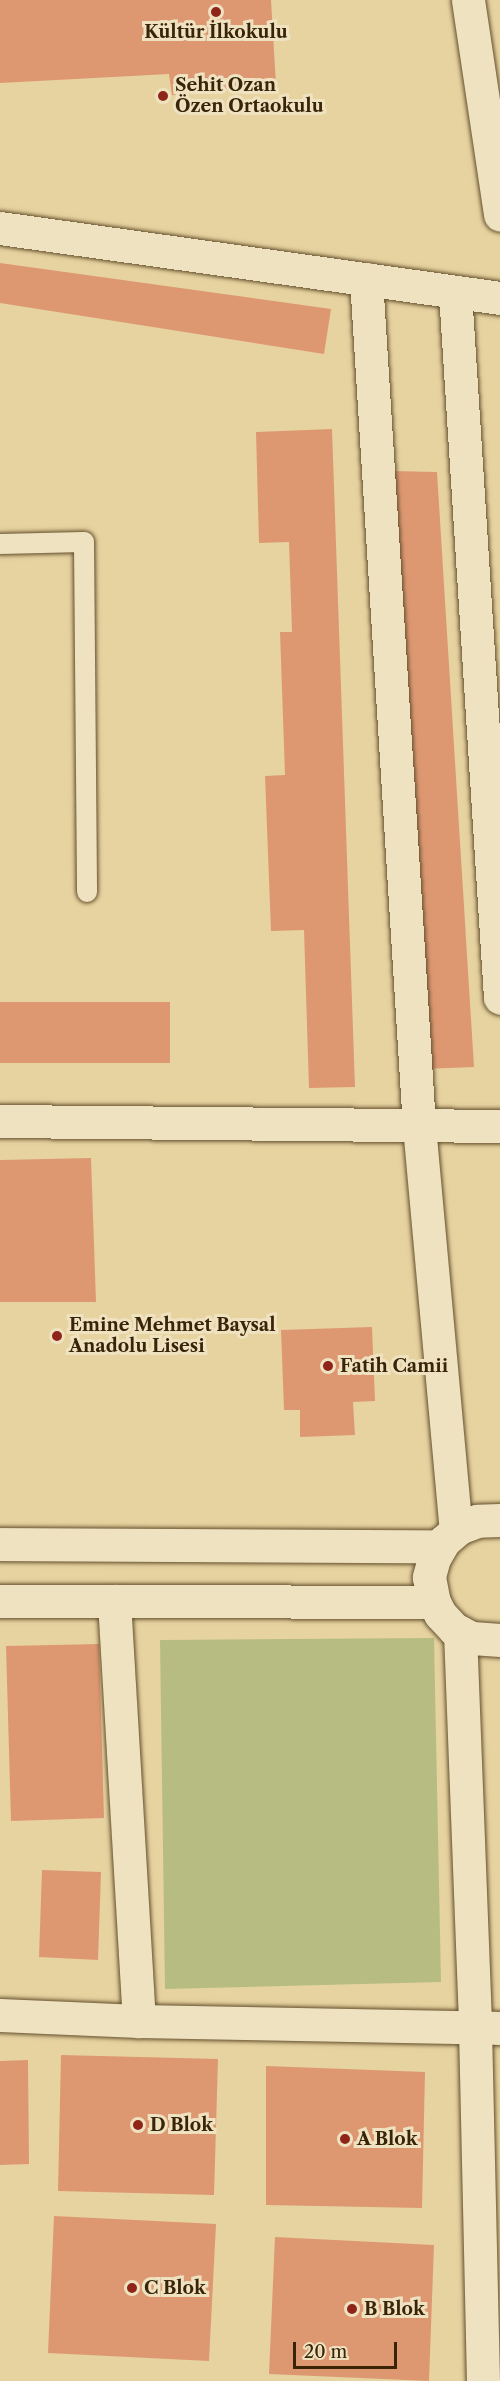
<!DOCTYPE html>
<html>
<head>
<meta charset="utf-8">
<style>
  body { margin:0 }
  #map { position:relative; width:500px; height:2381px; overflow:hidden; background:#e7d3a0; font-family:"Libre Caslon Text",serif }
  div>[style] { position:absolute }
  .green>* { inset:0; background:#b7bc83 }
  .building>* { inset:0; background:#dd9872 }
  .roads { filter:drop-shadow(0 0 2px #64502d) drop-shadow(0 0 2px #64502d) }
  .lane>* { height:20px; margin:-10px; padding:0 10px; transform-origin:10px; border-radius:10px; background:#efe2c1 }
  .street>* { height:33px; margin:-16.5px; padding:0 16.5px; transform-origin:16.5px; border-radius:16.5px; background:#efe2c1 }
  .secondary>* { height:33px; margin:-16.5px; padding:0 16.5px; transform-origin:16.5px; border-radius:16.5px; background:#efe2c1 }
  .dots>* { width:16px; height:16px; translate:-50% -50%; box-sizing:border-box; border:3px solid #efe2c1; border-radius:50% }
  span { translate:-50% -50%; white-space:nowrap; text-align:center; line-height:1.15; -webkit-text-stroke:6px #efe2c1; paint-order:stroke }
  .poi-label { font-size:18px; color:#392407; font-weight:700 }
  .left { translate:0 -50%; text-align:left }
  .scale { position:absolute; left:293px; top:2342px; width:104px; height:27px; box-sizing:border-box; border:3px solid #392407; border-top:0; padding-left:8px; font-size:18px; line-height:21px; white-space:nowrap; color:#392407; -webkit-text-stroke:4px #efe2c1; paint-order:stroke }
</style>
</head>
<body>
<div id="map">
  <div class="green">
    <i style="clip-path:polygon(434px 1638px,441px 1982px,165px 1989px,160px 1640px)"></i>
  </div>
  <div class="building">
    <i style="clip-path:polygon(0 0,271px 0,276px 85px,172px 95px,169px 74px,0 83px)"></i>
    <i style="clip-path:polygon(0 263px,331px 309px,324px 354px,0 303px)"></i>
    <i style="clip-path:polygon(332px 429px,355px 1087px,309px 1088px,304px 930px,271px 931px,265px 776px,285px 775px,280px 632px,292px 632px,289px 542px,259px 543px,256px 432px)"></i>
    <i style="clip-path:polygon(391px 471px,437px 472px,474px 1067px,422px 1069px)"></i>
    <i style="clip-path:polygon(0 1002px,170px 1002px,170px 1063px,0 1063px)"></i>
    <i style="clip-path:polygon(91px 1158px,96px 1302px,0 1302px,0 1160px)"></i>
    <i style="clip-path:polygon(372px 1327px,375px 1401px,353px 1402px,355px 1435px,300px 1437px,300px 1410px,284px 1410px,281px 1330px)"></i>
    <i style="clip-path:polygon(99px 1644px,104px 1818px,11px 1821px,6px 1646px)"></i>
    <i style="clip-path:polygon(42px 1870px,101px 1872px,98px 1960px,39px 1957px)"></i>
    <i style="clip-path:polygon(61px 2055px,218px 2059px,214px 2195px,58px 2191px)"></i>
    <i style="clip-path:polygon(28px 2060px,29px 2164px,0 2165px,0 2061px)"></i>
    <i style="clip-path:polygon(266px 2066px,425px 2072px,422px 2208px,266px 2205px)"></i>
    <i style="clip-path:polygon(54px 2216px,216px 2224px,209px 2361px,48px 2353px)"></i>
    <i style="clip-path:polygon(275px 2237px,434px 2245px,429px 2381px,269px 2374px)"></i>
  </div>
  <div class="roads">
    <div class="lane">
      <i style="left:0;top:544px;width:84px;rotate:-1.4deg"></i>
      <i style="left:84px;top:542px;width:350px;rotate:89.5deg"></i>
    </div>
    <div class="street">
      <i style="left:468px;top:0;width:217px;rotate:81.5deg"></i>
      <i style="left:0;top:228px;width:505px;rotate:7.97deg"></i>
      <i style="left:366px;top:279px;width:849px;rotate:86.42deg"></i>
      <i style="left:419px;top:1126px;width:406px;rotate:84.8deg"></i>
      <i style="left:455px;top:292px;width:707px;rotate:86.35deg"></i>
      <i style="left:0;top:1121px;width:500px;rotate:0.57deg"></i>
      <i style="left:114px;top:1601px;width:421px;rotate:86.6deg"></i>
      <i style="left:460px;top:1632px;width:397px;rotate:87.8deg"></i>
      <i style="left:475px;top:2029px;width:352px;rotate:88.7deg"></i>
      <i style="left:0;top:2015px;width:139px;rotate:2.5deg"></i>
      <i style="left:139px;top:2021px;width:361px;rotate:1.1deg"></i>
    </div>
    <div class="secondary">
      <i style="left:500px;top:1520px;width:23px;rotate:178deg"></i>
      <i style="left:477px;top:1521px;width:19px;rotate:159deg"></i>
      <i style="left:459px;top:1528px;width:20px;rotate:139deg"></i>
      <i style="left:444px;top:1541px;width:20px;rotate:120deg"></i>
      <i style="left:434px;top:1558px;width:20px;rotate:105deg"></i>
      <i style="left:429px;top:1577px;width:25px;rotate:79deg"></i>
      <i style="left:434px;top:1602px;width:13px;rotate:63deg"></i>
      <i style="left:440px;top:1614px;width:21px;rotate:47deg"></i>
      <i style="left:454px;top:1629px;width:20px;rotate:27deg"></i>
      <i style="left:472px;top:1638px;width:28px;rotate:4deg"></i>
      <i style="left:0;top:1544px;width:440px;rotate:0.3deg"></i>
      <i style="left:0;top:1601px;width:434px;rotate:0.1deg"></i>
    </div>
  </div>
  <div class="dots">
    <i style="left:216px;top:12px;background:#8f2418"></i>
    <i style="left:163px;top:96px;background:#8f2418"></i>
    <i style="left:57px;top:1336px;background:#8f2418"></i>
    <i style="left:328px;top:1366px;background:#8f2418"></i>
    <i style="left:138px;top:2125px;background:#8f2418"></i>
    <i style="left:345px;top:2139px;background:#8f2418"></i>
    <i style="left:132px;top:2288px;background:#8f2418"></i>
    <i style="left:352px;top:2309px;background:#8f2418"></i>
  </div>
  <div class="poi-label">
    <span style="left:216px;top:32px">Kültür İlkokulu</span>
    <span class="left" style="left:175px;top:96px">Şehit Ozan<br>Özen Ortaokulu</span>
    <span class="left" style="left:69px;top:1336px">Emine Mehmet Baysal<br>Anadolu Lisesi</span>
    <span class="left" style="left:340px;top:1366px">Fatih Camii</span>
    <span class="left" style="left:150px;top:2125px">D Blok</span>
    <span class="left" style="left:357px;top:2139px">A Blok</span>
    <span class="left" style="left:144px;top:2288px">C Blok</span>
    <span class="left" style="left:364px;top:2309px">B Blok</span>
  </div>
  <div class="scale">20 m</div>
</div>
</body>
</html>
